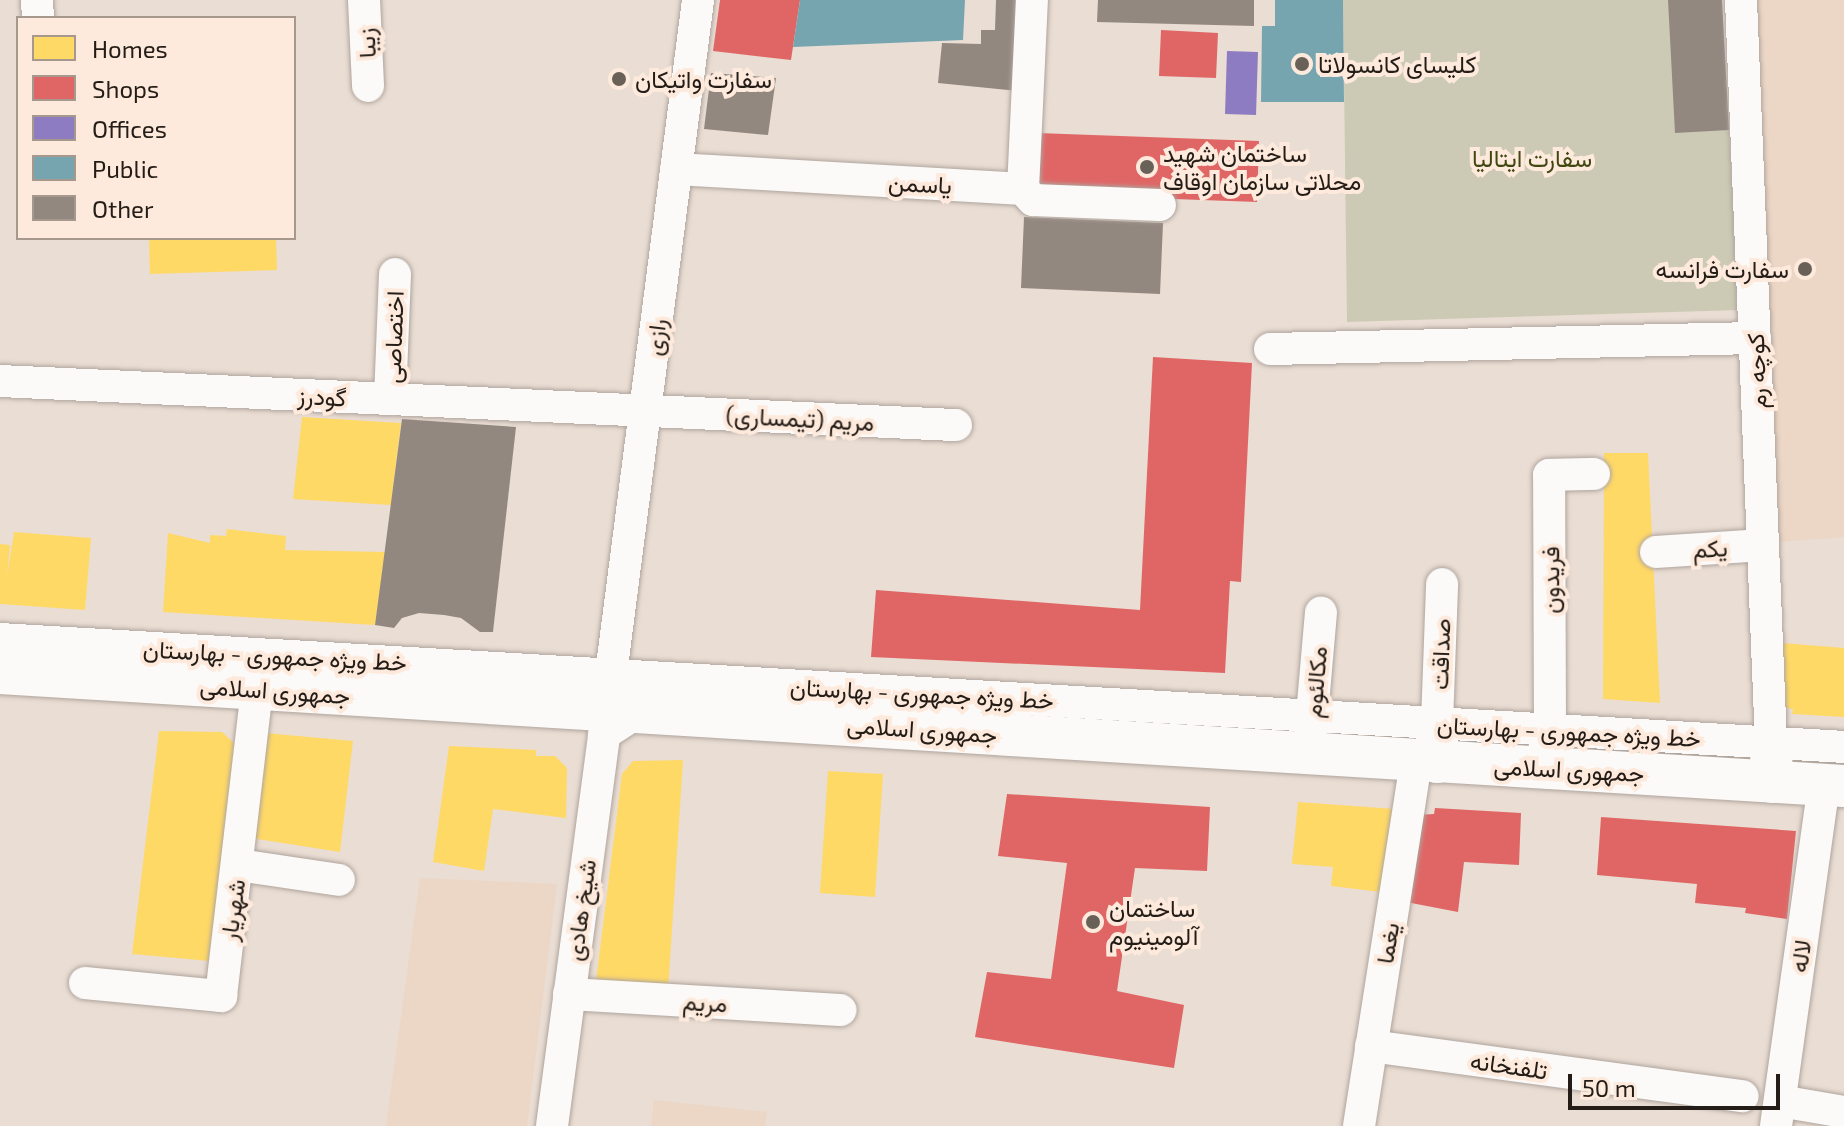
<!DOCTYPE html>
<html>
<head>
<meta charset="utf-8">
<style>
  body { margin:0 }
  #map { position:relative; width:1844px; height:1126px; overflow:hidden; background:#eaddd3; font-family:"Exo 2",Vazirmatn,sans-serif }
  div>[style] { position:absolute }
  .built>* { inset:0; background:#ecd6c5 }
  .green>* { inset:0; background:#cccab4 }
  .homes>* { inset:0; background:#ffd966 }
  .shops>* { inset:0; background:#e06666 }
  .offices>* { inset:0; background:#8e7cc3 }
  .public>* { inset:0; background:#76a5af }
  .building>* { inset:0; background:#938880 }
  .roads { filter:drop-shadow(0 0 2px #afa59e) drop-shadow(0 0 2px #afa59e) }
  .minor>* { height:32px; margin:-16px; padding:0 16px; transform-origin:16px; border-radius:16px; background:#fcfaf8 }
  .major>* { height:42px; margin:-21px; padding:0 21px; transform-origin:21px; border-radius:21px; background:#fcfaf8 }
  .dots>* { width:22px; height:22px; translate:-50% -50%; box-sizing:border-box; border:4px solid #fdeadc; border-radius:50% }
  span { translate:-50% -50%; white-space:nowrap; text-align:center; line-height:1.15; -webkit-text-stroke:8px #fdeadc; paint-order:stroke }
  .street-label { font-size:24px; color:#241c16 }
  .poi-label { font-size:24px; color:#241c16 }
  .left { translate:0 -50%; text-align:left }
  .right { translate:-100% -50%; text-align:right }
  .park-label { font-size:24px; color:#404710 }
  .legend { position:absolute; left:16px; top:16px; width:280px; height:224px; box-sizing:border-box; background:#fdeadc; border:2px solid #a6988d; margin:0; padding:10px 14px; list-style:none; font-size:24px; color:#241c16 }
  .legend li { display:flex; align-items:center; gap:16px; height:40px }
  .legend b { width:40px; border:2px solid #a6988d }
  .scale { position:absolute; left:1568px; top:1074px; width:212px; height:36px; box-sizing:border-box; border:4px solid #241c16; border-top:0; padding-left:10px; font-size:24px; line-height:28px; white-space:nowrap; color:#241c16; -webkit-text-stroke:6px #fdeadc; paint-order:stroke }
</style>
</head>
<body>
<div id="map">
  <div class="built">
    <i style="clip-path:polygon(1754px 0,1844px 0,1844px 537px,1779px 542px)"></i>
    <i style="clip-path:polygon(420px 878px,557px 884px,527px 1126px,386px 1126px)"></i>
    <i style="clip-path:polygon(654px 1100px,767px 1112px,765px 1126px,651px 1126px)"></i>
  </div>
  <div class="green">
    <i style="clip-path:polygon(1343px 0,1722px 0,1739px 310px,1347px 322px)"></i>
  </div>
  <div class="homes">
    <i style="clip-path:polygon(149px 238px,276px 238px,277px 270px,150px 274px)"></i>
    <i style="clip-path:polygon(302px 417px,401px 423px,391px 505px,293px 499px)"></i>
    <i style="clip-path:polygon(1604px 453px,1648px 453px,1660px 703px,1603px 699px)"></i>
    <i style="clip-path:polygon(227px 529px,286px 536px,285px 550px,385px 552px,375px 625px,163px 612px,168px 533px,210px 543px,210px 535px,226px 536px)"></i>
    <i style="clip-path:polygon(14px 532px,91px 538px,85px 610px,0 604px,0 544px,10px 545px,7px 576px)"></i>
    <i style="clip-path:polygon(1782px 643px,1844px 648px,1844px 717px,1792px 714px,1793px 709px,1786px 708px)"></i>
    <i style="clip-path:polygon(159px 731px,222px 732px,235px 744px,210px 961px,132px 954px)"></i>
    <i style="clip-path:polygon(265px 733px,353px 741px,340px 852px,251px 838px)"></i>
    <i style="clip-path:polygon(449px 746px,536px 750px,536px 756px,555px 756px,567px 768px,566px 818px,493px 809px,484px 871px,433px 862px)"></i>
    <i style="clip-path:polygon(683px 760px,668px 991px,595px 989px,622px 774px,633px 761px)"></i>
    <i style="clip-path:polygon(828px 771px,883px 774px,875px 897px,820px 893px)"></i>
    <i style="clip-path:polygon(1298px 802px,1395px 809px,1381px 892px,1331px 886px,1333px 867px,1292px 864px)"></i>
  </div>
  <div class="shops">
    <i style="clip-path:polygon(720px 0,800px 0,791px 60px,713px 51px)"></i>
    <i style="clip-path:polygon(1161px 30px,1218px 33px,1216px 78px,1159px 76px)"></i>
    <i style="clip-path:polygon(1037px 133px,1259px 141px,1257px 202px,1035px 194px)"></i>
    <i style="clip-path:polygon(1153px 357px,1252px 363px,1241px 582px,1230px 581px,1225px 673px,871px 657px,876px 590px,1140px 610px)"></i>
    <i style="clip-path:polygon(1007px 794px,1210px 807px,1207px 871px,1135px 868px,1117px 991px,1184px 1005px,1174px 1068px,975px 1037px,987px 972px,1051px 979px,1067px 863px,998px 856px)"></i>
    <i style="clip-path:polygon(1435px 808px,1521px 813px,1519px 865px,1464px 862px,1458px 912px,1406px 902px,1417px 815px,1434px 814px)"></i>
    <i style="clip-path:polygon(1601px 817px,1796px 831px,1787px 919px,1745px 913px,1746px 908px,1695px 903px,1697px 884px,1597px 875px)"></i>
  </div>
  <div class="offices">
    <i style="clip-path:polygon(1227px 51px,1258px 52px,1256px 115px,1225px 114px)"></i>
  </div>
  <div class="public">
    <i style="clip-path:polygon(800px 0,965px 0,963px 40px,793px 47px)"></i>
    <i style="clip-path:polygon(1275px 0,1343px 0,1344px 102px,1261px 102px,1262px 26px,1275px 26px)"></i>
  </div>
  <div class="building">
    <i style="clip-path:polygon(996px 0,1023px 0,1018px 91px,938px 83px,942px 43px,981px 44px,981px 30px,995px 30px)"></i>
    <i style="clip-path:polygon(1098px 0,1254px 0,1254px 26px,1097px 22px)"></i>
    <i style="clip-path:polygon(1668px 0,1722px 0,1729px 130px,1675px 133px)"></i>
    <i style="clip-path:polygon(711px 73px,776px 78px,768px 135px,704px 129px)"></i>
    <i style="clip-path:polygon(1024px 217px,1163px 223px,1160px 294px,1021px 288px)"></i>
    <i style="clip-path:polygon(402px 419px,516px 427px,493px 632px,480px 632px,461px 618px,444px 615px,419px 613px,402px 618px,394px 628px,375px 625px)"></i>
  </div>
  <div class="roads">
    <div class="minor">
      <i style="left:37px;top:0;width:18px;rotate:87deg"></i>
      <i style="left:364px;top:0;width:86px;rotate:87.3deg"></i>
      <i style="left:1741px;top:0;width:744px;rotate:87.69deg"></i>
      <i style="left:676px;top:169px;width:348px;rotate:3.3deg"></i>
      <i style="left:1023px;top:189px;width:15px;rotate:48deg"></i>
      <i style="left:1033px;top:200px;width:127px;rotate:2.3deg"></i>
      <i style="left:1023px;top:189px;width:189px;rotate:-87.3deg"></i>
      <i style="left:1270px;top:349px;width:485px;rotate:-1.3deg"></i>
      <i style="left:0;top:381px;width:957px;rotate:2.64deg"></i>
      <i style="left:390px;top:399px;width:125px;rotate:-87.7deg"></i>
      <i style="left:1656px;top:552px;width:107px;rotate:-3.7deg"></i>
      <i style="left:0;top:639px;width:1847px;rotate:3.35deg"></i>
      <i style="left:611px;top:674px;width:680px;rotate:-82.64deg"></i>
      <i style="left:1437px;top:723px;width:139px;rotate:-87.9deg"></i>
      <i style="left:1550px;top:730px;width:255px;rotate:-90.2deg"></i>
      <i style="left:1549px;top:475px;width:45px;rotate:-1.3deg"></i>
      <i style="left:1310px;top:738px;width:126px;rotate:-85deg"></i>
      <i style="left:238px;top:865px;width:102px;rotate:8.4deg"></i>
      <i style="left:85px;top:983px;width:137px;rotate:5.5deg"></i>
      <i style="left:221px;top:996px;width:310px;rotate:-83.3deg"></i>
      <i style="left:569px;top:994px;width:272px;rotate:3.4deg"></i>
      <i style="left:1371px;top:1046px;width:375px;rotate:7.7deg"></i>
      <i style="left:1780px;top:1101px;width:65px;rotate:9.8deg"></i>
      <i style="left:552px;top:1126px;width:395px;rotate:-82.4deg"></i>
      <i style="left:604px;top:734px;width:40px;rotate:-32.9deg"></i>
      <i style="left:1359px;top:1126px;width:370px;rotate:-81.1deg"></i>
      <i style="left:1776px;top:1126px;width:344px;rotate:-82deg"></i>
    </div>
    <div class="major">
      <i style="left:0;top:673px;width:1847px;rotate:3.51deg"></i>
      <i style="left:1437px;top:723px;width:39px;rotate:90deg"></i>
      <i style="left:1771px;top:743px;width:39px;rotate:89deg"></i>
      <i style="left:1549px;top:768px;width:38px;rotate:-88deg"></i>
    </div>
  </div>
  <div class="dots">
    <i style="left:1302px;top:64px;background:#696058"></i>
    <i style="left:619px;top:79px;background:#696058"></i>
    <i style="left:1147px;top:167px;background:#696058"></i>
    <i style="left:1805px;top:269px;background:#696058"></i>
    <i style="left:1093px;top:922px;background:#696058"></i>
  </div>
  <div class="street-label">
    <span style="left:366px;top:43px;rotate:-93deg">زیبا</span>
    <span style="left:920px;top:183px;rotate:3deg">یاسمن</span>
    <span style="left:393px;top:337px;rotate:-88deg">اختصاصی</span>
    <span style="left:655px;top:337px;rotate:-83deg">رازی</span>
    <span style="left:1756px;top:371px;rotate:-92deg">کوچه رم</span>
    <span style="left:322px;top:396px;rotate:3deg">گودرز</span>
    <span style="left:800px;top:418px;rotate:3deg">مریم (تیمساری)</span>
    <span style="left:1710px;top:548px;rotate:-4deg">یکم</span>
    <span style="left:1550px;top:580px;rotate:-90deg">فریدون</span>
    <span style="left:1440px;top:654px;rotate:-88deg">صداقت</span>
    <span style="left:275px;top:655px;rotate:3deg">خط ویژه جمهوری - بهارستان</span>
    <span style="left:1315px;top:682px;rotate:-85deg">مکالئوم</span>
    <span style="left:275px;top:690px;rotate:4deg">جمهوری اسلامی</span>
    <span style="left:922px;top:693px;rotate:3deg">خط ویژه جمهوری - بهارستان</span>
    <span style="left:922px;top:729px;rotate:4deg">جمهوری اسلامی</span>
    <span style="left:1569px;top:731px;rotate:3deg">خط ویژه جمهوری - بهارستان</span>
    <span style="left:1569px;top:769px;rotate:3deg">جمهوری اسلامی</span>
    <span style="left:232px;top:910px;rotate:-82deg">شهریار</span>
    <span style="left:580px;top:910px;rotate:-82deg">شیخ هادی</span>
    <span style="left:1387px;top:943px;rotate:-81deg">یغما</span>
    <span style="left:1800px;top:956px;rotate:-82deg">لاله</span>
    <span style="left:705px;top:1002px;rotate:3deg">مریم</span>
    <span style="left:1509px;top:1065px;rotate:8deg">تلفنخانه</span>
  </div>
  <div class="poi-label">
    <span class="left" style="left:1318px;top:64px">کلیسای کانسولاتا</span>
    <span class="left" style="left:635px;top:79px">سفارت واتیکان</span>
    <span class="left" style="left:1163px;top:167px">ساختمان شهید<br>محلاتی سازمان اوقاف</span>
    <span class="right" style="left:1789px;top:269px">سفارت فرانسه</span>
    <span class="left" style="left:1109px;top:922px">ساختمان<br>آلومینیوم</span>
  </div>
  <div class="park-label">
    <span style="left:1532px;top:158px">سفارت ایتالیا</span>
  </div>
  <ul class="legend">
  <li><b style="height:22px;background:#ffd966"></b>Homes</li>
  <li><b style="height:22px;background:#e06666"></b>Shops</li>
  <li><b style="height:22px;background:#8e7cc3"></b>Offices</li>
  <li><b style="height:22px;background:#76a5af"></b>Public</li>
  <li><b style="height:22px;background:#938880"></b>Other</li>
  </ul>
  <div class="scale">50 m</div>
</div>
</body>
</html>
